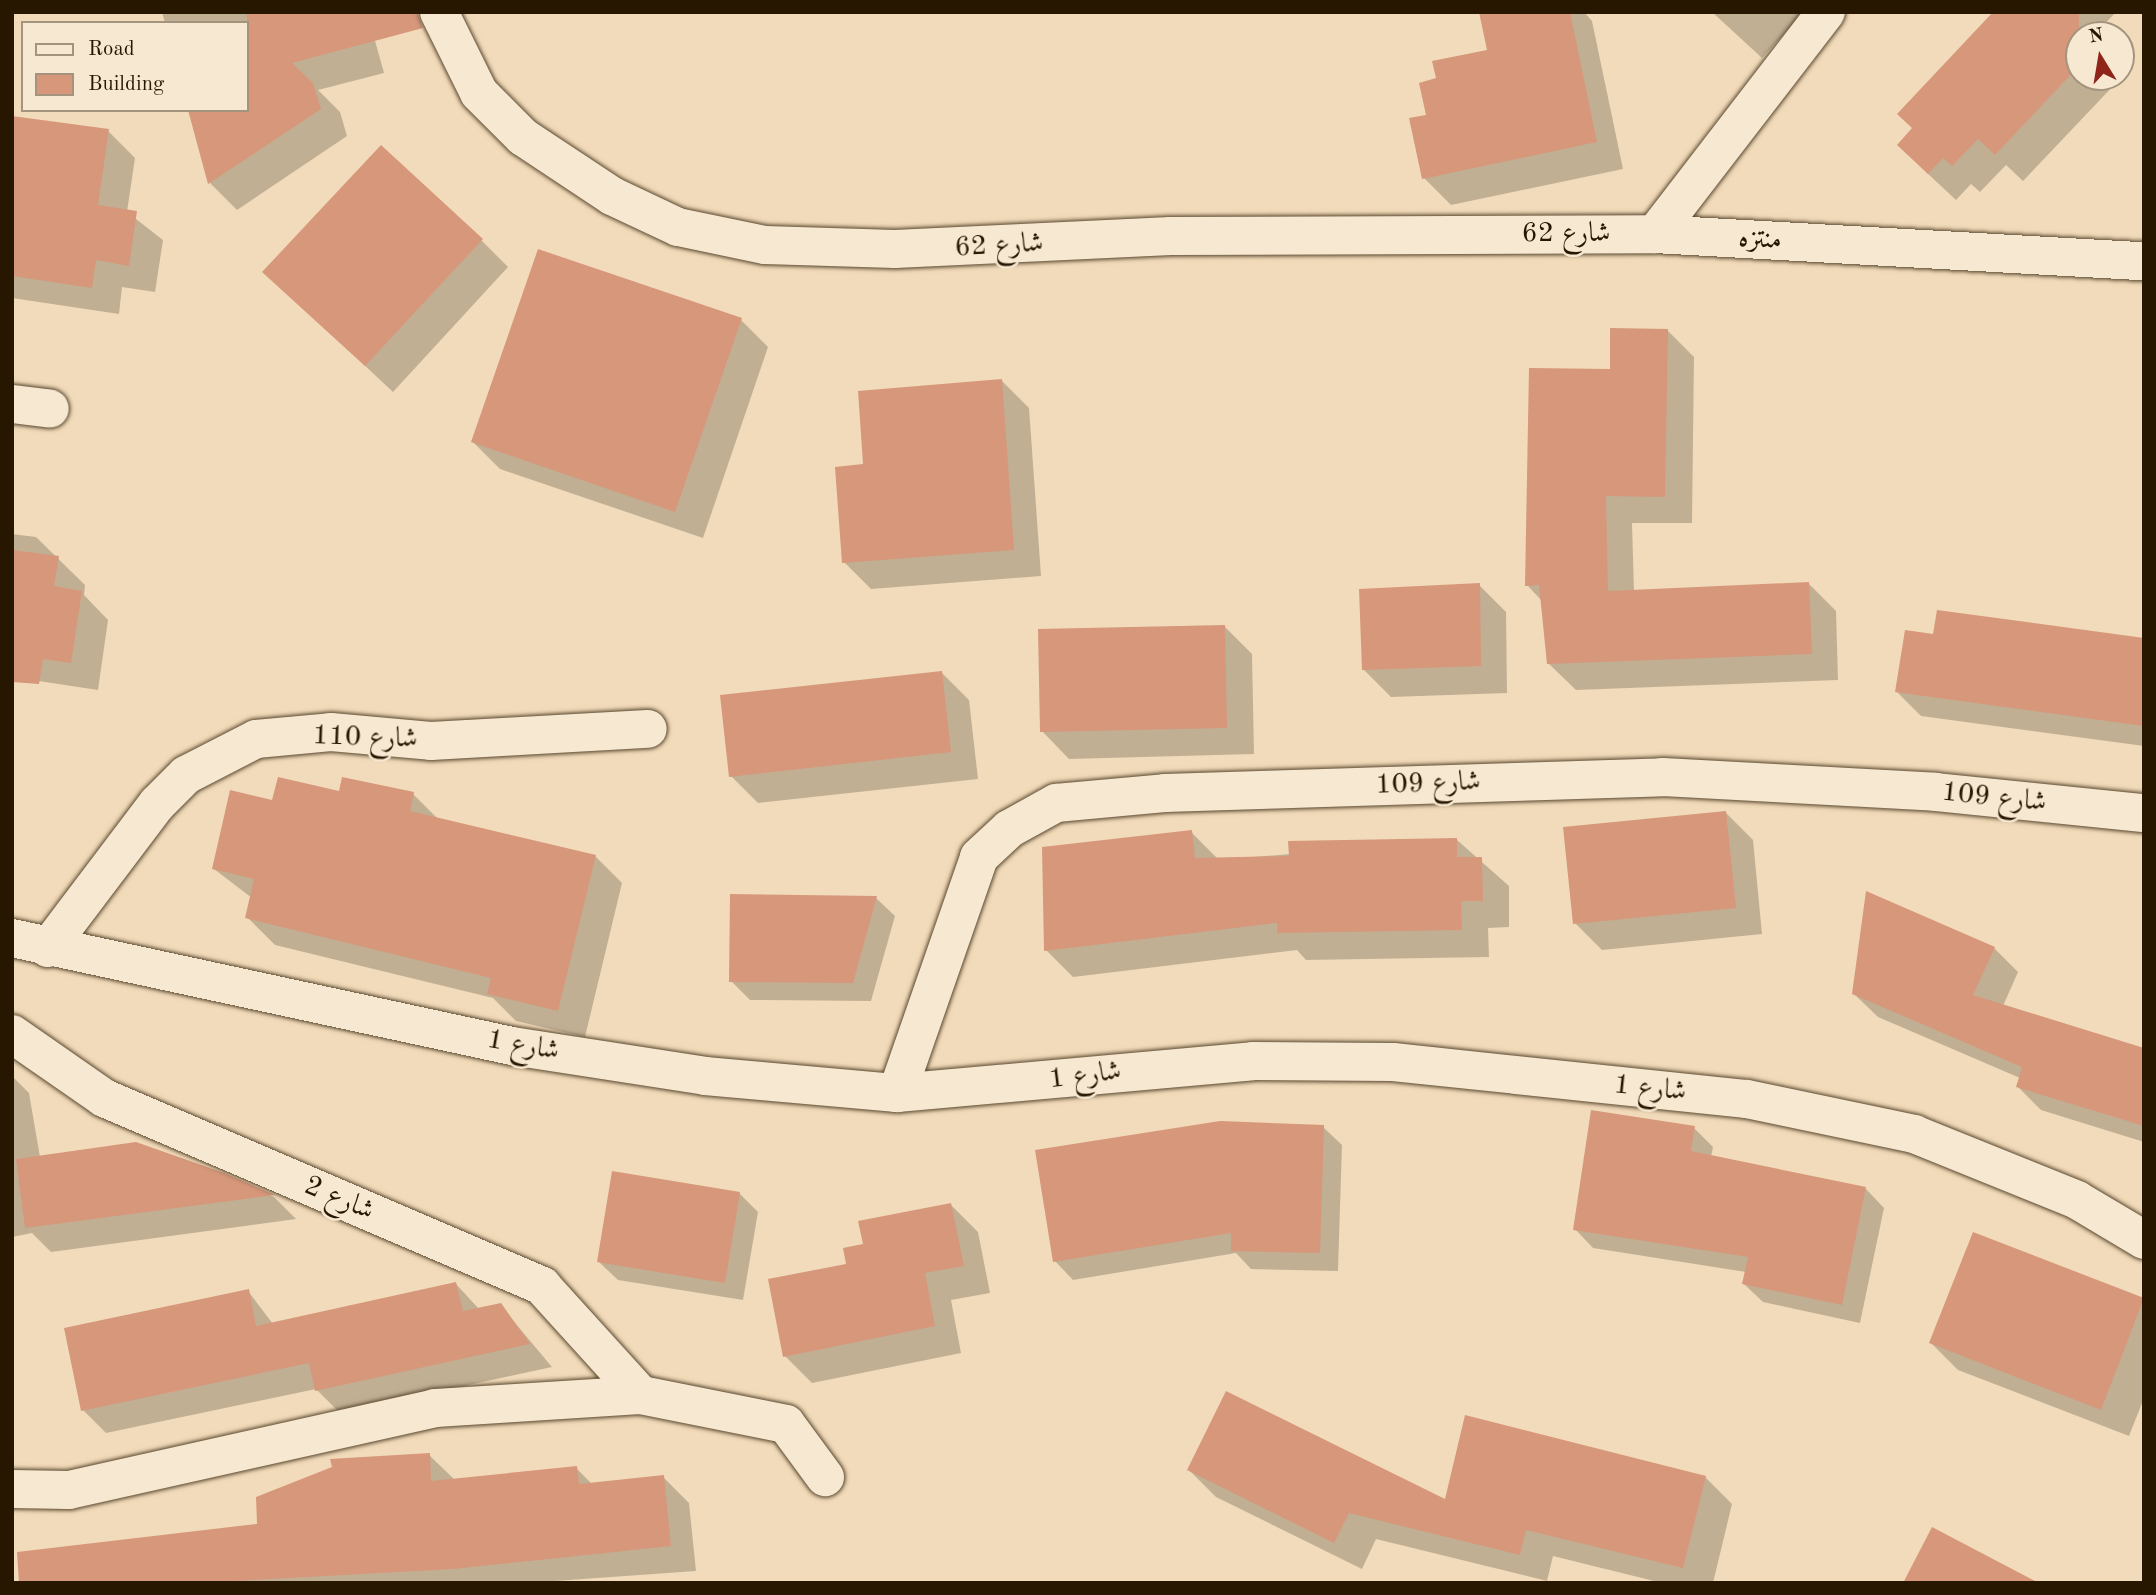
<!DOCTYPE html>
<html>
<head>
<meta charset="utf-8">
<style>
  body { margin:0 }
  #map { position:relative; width:2156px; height:1595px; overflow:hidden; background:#f2dbba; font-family:"Old Standard TT",Amiri,serif }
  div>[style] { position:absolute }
  .shadow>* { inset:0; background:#0003 }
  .building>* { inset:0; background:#d6977b }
  .roads { filter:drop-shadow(0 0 2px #5a482f) drop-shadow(0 0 2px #5a482f) }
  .street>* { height:38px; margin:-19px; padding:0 19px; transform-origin:19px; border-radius:19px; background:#f7e8d2 }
  .secondary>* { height:38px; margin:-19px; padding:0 19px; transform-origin:19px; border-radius:19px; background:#f7e8d2 }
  span { translate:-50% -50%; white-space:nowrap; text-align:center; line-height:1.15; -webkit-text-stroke:5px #f7e8d2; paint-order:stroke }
  .street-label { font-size:28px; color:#271701 }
  .frame { position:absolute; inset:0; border:14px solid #271701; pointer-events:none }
  .legend { position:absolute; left:21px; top:21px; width:228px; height:91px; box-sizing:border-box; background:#f7e8d2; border:2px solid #a4947e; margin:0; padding:9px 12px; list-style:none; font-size:21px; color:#271701 }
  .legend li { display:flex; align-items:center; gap:14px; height:35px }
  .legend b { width:35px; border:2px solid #a4947e }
  .north { position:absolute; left:2065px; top:21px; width:70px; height:70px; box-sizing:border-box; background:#f7e8d2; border:2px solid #a4947e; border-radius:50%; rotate:349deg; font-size:19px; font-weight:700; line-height:28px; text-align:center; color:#271701 }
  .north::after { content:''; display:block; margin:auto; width:24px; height:32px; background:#8f2418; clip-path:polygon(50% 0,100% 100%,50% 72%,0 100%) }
</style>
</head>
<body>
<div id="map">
  <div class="shadow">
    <i style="clip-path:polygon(162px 12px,367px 12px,384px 73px,318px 90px,340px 112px,347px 136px,237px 210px,210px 183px,247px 110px,247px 23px,165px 23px)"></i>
    <i style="clip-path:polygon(1480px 12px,1584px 12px,1592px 21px,1623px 169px,1451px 205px,1424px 178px,1428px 116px,1489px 51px)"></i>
    <i style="clip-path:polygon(1712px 12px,1804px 12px,1762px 58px)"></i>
    <i style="clip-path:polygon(1996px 12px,2116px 12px,2102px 27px,2111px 35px,2079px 35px,2079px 77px,2116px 83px,2023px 181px,2006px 165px,1980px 192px,1971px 184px,1956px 200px,1926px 172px,1914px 129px)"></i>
    <i style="clip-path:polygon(12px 118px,108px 131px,135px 158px,127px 212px,163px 240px,155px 292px,122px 287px,119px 314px,12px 298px)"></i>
    <i style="clip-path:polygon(481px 240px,508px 267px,393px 392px,265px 272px)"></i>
    <i style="clip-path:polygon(741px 320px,768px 347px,703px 538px,500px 469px,473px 442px)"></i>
    <i style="clip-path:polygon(1667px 330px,1694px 357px,1692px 523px,1632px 523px,1634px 592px,1809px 584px,1836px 611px,1838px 680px,1576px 690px,1548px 663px,1542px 601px,1527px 585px,1612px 371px)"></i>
    <i style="clip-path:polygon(1002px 381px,1029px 408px,1041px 576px,871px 589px,844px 562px,865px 466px)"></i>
    <i style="clip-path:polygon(12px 534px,36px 537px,85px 585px,84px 595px,108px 620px,98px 690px,12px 677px)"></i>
    <i style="clip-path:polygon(1479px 585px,1506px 612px,1507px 693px,1391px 697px,1364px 670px)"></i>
    <i style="clip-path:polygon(1225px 627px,1252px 654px,1254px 754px,1069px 759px,1042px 731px)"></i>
    <i style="clip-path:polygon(1935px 636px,2144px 640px,2144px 746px,1921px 716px,1897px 692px)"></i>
    <i style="clip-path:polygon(941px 672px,969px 700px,978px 779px,758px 803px,731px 776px)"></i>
    <i style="clip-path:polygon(340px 793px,413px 794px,439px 820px,595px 856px,622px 883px,585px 1037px,516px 1021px,493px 998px,275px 945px,247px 917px,252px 898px,214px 869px,274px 802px)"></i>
    <i style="clip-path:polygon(1726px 813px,1753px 840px,1762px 934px,1602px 950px,1575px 923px)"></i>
    <i style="clip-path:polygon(1191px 832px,1219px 860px,1457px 840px,1509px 886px,1509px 927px,1488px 928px,1489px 957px,1306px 960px,1297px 950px,1073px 977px,1046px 950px)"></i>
    <i style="clip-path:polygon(876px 898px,895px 916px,871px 1001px,750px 1000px,731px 981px)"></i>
    <i style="clip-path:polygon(1994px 948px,2018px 972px,2003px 1006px,2144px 1050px,2144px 1142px,2041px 1110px,2017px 1086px,2020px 1078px,1878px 1017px,1853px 993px)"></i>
    <i style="clip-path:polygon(12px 1076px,29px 1093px,40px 1157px,136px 1144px,274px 1197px,296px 1219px,51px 1252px,32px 1233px,12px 1237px)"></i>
    <i style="clip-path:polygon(1323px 1127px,1342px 1145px,1338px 1271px,1251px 1269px,1236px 1253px,1073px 1280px,1055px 1261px)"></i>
    <i style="clip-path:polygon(1694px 1128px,1713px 1147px,1711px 1157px,1866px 1189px,1884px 1208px,1860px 1323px,1763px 1302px,1744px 1284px,1746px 1272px,1593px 1248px,1575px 1229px)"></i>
    <i style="clip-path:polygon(739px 1193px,758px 1212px,743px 1300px,618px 1280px,599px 1262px)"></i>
    <i style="clip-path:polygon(951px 1205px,978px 1232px,990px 1293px,951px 1300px,961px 1353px,812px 1383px,785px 1356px,848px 1265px,865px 1245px)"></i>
    <i style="clip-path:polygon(1974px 1235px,2144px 1300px,2144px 1398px,2129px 1436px,1958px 1370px,1931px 1343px)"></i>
    <i style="clip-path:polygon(456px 1284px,479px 1309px,500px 1305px,552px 1367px,340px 1413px,316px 1389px,106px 1433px,83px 1410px,248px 1291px,273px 1324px)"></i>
    <i style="clip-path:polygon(429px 1455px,455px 1480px,576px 1468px,592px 1484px,663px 1477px,689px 1503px,696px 1571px,527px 1583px,94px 1583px,258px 1525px)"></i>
    <i style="clip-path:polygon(1189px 1470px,1446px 1501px,1705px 1477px,1732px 1504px,1713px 1583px,1662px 1583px,1553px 1556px,1547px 1581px,1376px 1539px,1362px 1569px,1216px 1497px)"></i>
  </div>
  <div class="building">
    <i style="clip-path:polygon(247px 12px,417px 12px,423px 28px,292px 63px,313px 83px,321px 109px,208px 184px,188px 110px,247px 110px)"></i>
    <i style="clip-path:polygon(1479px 12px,1570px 12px,1597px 142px,1422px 179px,1409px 118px,1426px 115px,1419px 83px,1436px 78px,1432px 61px,1487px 50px)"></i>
    <i style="clip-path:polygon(1993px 12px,2079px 12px,2079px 66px,1995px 155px,1978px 139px,1952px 166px,1943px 158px,1928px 174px,1897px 145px,1912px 128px,1897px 114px)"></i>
    <i style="clip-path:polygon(12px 116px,109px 129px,98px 205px,137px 211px,129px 266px,96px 260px,92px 288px,12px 276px)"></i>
    <i style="clip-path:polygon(381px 145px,483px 239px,365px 366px,262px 272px)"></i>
    <i style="clip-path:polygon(538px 249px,742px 318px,675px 512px,471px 442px)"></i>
    <i style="clip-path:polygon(1610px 328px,1668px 329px,1665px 497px,1606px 496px,1608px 591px,1809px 582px,1812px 654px,1547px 664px,1539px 585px,1525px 586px,1529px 368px,1610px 369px)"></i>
    <i style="clip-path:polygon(1002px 379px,1014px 550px,842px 563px,835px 467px,863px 464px,858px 391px)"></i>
    <i style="clip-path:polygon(12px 550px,59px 556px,54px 586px,82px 591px,71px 663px,43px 659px,39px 684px,12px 682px)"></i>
    <i style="clip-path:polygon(1480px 583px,1481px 666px,1362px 670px,1359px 589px)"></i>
    <i style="clip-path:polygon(1937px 610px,2144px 638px,2144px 726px,1895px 692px,1905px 630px,1933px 634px)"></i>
    <i style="clip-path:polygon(1225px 625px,1227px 728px,1040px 732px,1038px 629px)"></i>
    <i style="clip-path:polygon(942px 671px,951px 752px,729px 777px,720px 695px)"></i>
    <i style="clip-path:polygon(278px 777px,339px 791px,342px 777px,414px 792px,410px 811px,596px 855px,558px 1011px,487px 994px,491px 978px,245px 918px,254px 879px,212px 869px,230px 790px,272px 800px)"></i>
    <i style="clip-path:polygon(1726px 811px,1736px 908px,1573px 924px,1563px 827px)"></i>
    <i style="clip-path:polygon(1192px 830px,1195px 858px,1289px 856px,1288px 841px,1457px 838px,1457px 857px,1482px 857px,1483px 901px,1461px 901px,1462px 930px,1277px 933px,1277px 923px,1044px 951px,1042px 847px)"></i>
    <i style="clip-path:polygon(1866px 891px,1995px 947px,1973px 995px,2144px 1048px,2144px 1126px,2016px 1087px,2022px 1067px,1852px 994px)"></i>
    <i style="clip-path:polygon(730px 894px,877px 896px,853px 983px,729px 982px)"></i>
    <i style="clip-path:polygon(1591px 1110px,1695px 1126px,1691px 1151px,1866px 1187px,1842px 1305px,1742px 1284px,1748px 1257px,1573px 1230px)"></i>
    <i style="clip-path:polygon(1220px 1121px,1324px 1125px,1320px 1253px,1231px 1251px,1231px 1233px,1053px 1262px,1035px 1150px)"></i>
    <i style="clip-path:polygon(136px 1142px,224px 1173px,275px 1195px,25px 1228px,16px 1159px)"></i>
    <i style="clip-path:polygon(612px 1171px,740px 1192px,725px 1283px,597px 1262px)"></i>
    <i style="clip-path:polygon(951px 1203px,964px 1266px,925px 1273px,935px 1326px,783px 1357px,768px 1279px,846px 1264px,843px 1248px,863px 1244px,858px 1221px)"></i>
    <i style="clip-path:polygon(1973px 1232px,2144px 1298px,2101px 1410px,1929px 1343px)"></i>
    <i style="clip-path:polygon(456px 1282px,463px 1311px,501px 1303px,530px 1344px,315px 1391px,309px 1363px,81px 1411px,64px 1328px,249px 1289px,256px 1326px)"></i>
    <i style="clip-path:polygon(1226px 1391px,1445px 1499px,1465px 1415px,1706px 1476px,1683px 1568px,1526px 1530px,1520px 1555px,1349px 1513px,1334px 1543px,1187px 1470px)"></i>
    <i style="clip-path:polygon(430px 1453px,431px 1481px,577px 1466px,579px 1484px,664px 1475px,671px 1546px,453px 1569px,198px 1583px,19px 1583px,17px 1552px,257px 1524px,256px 1497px,332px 1467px,330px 1459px)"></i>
    <i style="clip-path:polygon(1932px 1527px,2039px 1583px,1903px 1583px)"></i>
  </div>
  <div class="roads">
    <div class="street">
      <i style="left:439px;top:12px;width:90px;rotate:63.7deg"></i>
      <i style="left:479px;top:93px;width:62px;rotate:45deg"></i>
      <i style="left:523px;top:137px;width:107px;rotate:33.5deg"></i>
      <i style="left:612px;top:196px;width:73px;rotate:25.2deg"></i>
      <i style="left:678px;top:227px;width:89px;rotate:11.7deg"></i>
      <i style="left:765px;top:245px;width:130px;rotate:1.8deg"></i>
      <i style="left:895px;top:249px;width:276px;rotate:-2.7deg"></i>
      <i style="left:1171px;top:236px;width:484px;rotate:-0.2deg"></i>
      <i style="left:1655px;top:234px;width:490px;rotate:3.2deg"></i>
      <i style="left:1655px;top:234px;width:280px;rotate:-52.4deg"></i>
      <i style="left:12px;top:404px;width:38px;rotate:7deg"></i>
      <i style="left:48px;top:948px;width:181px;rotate:-52.9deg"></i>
      <i style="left:157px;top:804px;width:41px;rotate:-45deg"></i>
      <i style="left:186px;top:775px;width:79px;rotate:-27.2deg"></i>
      <i style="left:256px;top:739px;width:75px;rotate:-5.3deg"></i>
      <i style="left:331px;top:732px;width:100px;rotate:5.1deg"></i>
      <i style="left:431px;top:741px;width:217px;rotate:-3.2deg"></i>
      <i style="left:12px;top:1034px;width:112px;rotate:34.8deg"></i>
      <i style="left:104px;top:1098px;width:477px;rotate:23.2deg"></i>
      <i style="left:542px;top:1286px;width:147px;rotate:47.8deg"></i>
      <i style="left:641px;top:1395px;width:148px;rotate:11.3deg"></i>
      <i style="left:786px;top:1424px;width:66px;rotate:53.7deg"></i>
      <i style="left:897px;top:1093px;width:250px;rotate:-70.8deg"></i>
      <i style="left:979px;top:857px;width:41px;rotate:-43deg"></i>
      <i style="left:1009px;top:829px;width:54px;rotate:-29deg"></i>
      <i style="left:1056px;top:803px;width:109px;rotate:-5.2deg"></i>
      <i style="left:1165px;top:793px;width:498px;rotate:-1.8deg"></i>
      <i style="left:1663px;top:777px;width:273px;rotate:3.1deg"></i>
      <i style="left:1936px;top:792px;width:209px;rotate:5.8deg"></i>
      <i style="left:12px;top:1489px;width:57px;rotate:1deg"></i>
      <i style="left:69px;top:1490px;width:375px;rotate:-12.6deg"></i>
      <i style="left:435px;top:1408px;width:206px;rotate:-3.6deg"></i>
    </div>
    <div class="secondary">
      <i style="left:12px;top:938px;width:512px;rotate:12.19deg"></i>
      <i style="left:512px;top:1046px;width:195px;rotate:8.8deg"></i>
      <i style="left:705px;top:1076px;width:193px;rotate:5.1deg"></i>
      <i style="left:897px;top:1093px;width:357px;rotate:-5.1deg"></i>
      <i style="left:1253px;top:1061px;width:140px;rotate:0.4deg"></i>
      <i style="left:1393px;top:1062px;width:356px;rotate:6deg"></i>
      <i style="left:1747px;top:1099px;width:171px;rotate:11.8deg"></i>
      <i style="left:1914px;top:1134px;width:176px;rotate:22deg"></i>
      <i style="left:2077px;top:1200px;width:78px;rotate:30.8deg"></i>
    </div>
  </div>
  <div class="street-label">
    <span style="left:1566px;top:234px">شارع 62</span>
    <span style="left:1760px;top:240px;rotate:3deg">منتزه</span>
    <span style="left:999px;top:246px;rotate:-3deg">شارع 62</span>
    <span style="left:365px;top:738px;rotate:2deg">شارع 110</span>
    <span style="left:1428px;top:784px;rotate:-2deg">شارع 109</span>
    <span style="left:1994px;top:798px;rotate:6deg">شارع 109</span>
    <span style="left:523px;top:1046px;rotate:10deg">شارع 1</span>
    <span style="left:1085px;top:1076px;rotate:-7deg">شارع 1</span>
    <span style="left:1650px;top:1089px;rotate:6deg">شارع 1</span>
    <span style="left:339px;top:1199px;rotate:23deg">شارع 2</span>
  </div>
  <div class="frame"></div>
  <ul class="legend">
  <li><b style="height:9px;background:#f7e8d2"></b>Road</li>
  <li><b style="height:19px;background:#d6977b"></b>Building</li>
  </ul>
  <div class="north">N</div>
</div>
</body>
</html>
